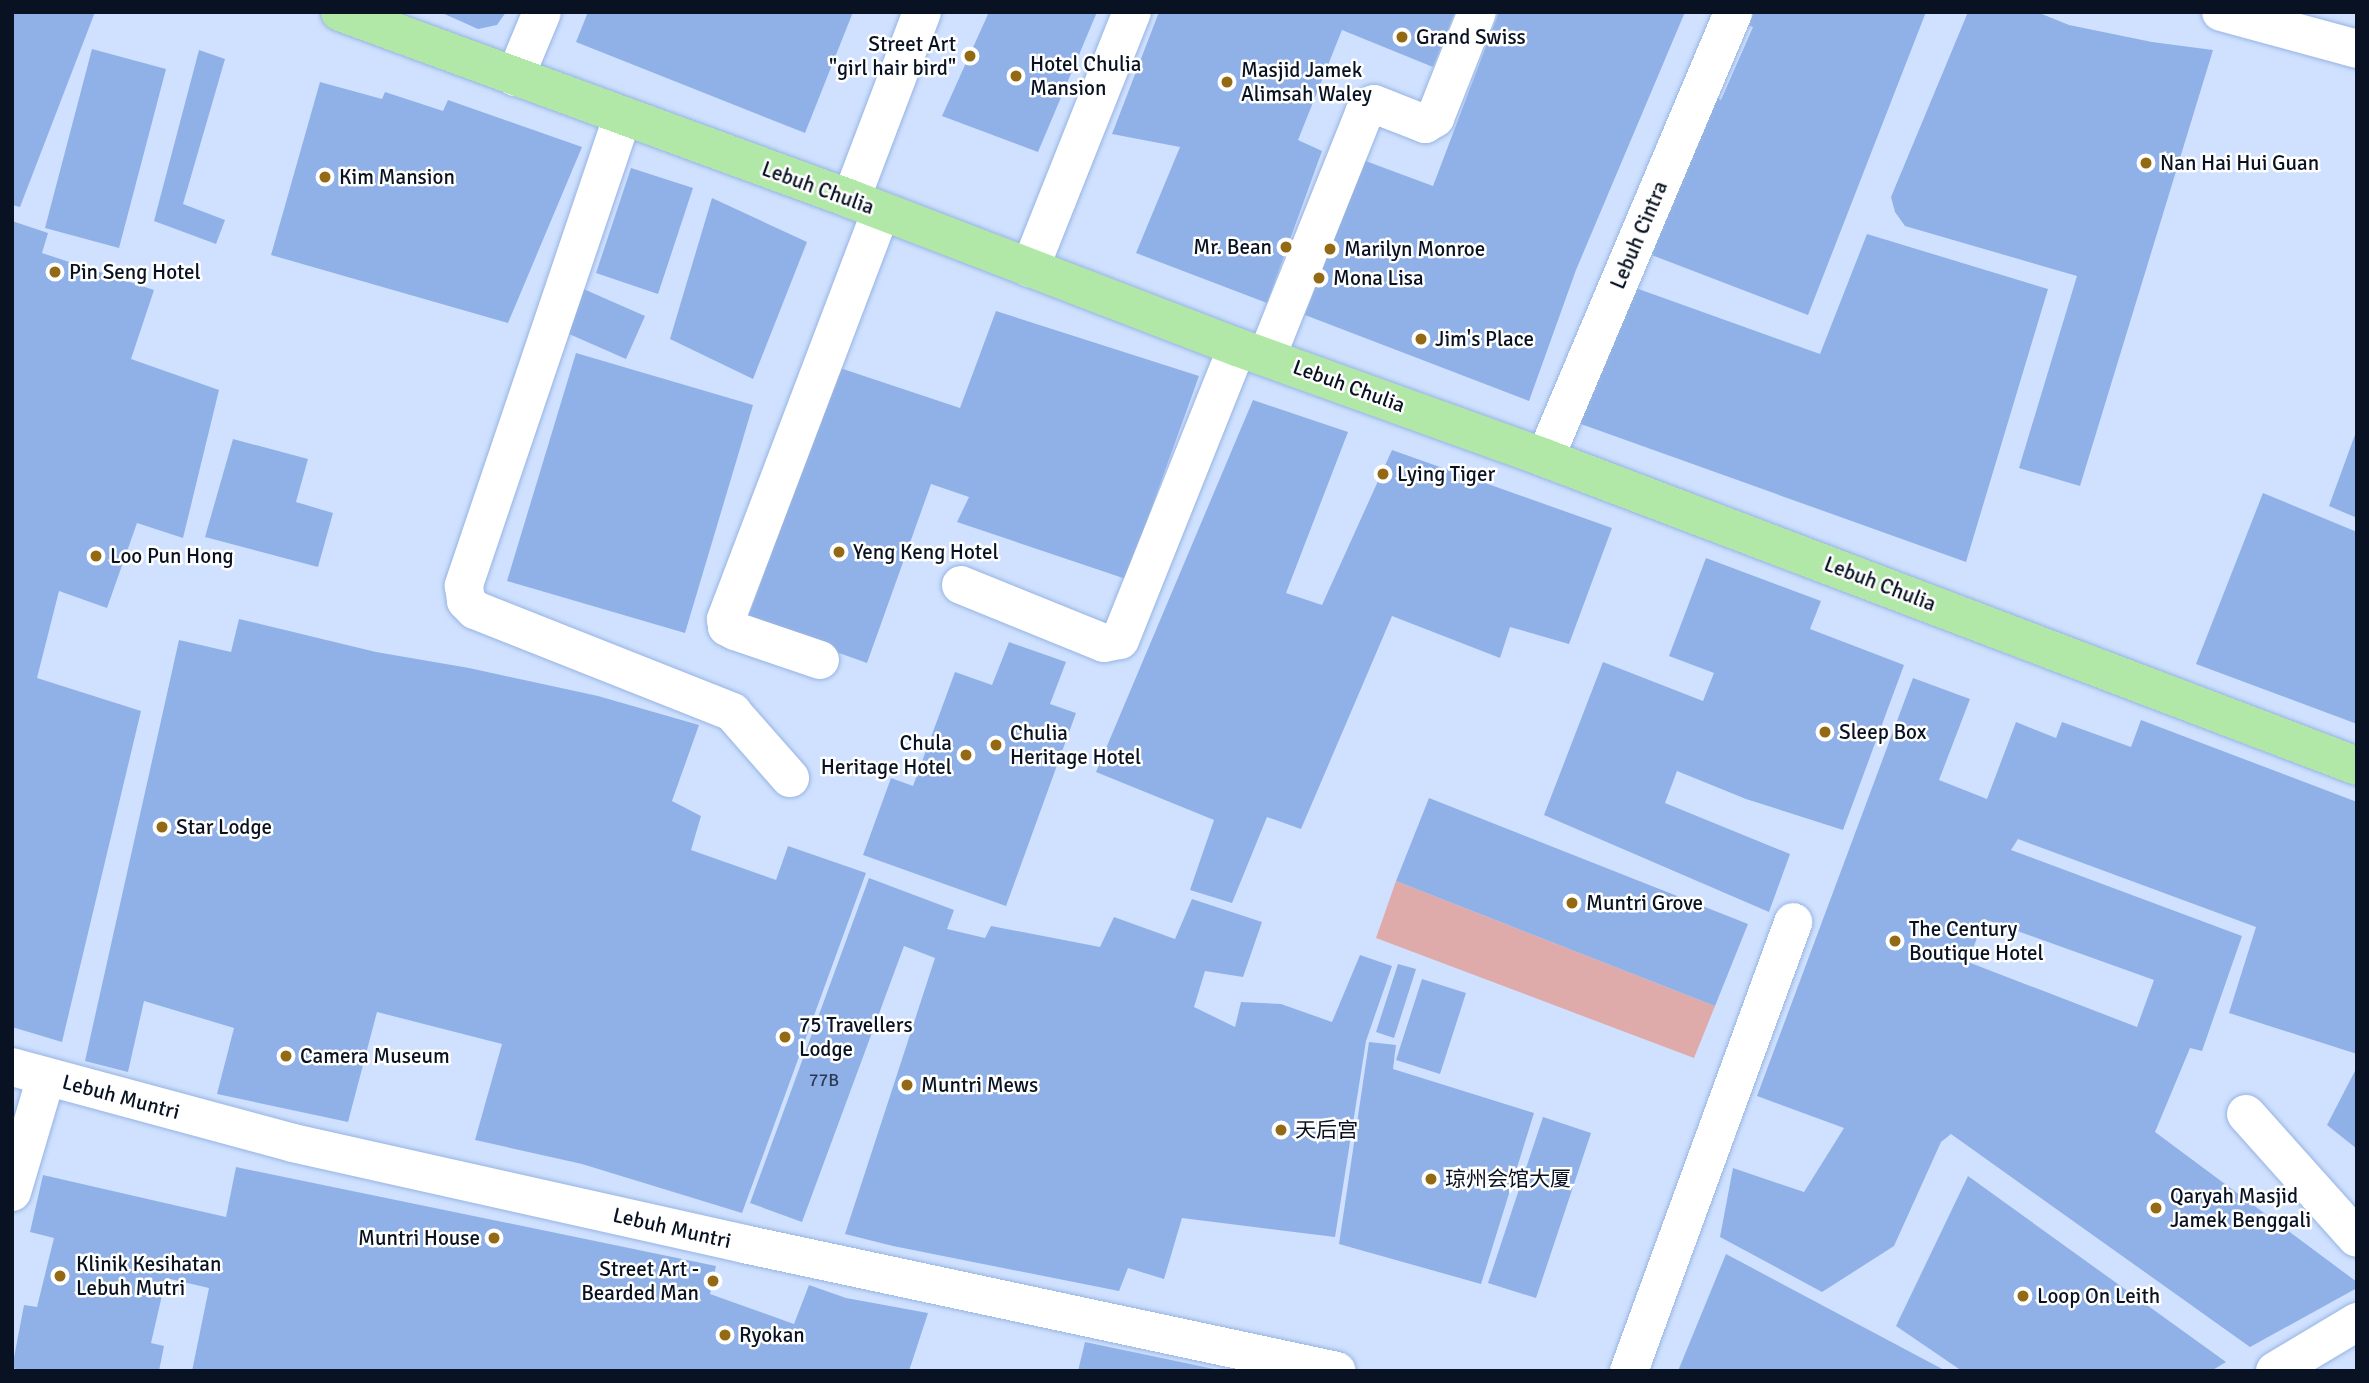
<!DOCTYPE html>
<html>
<head>
<meta charset="utf-8">
<style>
  body { margin:0 }
  #map { position:relative; width:2369px; height:1383px; overflow:hidden; background:#cfe1fe; font-family:Signika,"Noto Sans SC",sans-serif }
  div>[style] { position:absolute }
  .green>* { inset:0; background:#dfabaa }
  .building>* { inset:0; background:#90b1e8 }
  .roads { filter:drop-shadow(0 0 2px #97b4e3) drop-shadow(0 0 2px #97b4e3) }
  .minor>* { height:38px; margin:-19px; padding:0 19px; transform-origin:19px; border-radius:19px; background:#fff }
  .major>* { height:38px; margin:-19px; padding:0 19px; transform-origin:19px; border-radius:19px; background:#b2e8a7 }
  .dots>* { width:19px; height:19px; translate:-50% -50%; box-sizing:border-box; border:4px solid #fff; border-radius:50% }
  span { translate:-50% -50%; white-space:nowrap; text-align:center; line-height:1.15; -webkit-text-stroke:5px #fff; paint-order:stroke }
  .number-label { font-size:18px; color:#2a3a54 }
  .number-label span { -webkit-text-stroke-width:0 }
  .poi-label { font-size:21px; color:#081222 }
  .left { translate:0 -50%; text-align:left }
  .right { translate:-100% -50%; text-align:right }
  .street-label { font-size:21px; color:#081222 }
  .frame { position:absolute; inset:0; border:14px solid #081222; pointer-events:none }
</style>
</head>
<body>
<div id="map">
  <div class="green">
    <i style="clip-path:polygon(1396px 881px,1715px 1006px,1694px 1058px,1376px 938px)"></i>
  </div>
  <div class="building">
    <i style="clip-path:polygon(12px 12px,95px 12px,20px 207px,12px 205px)"></i>
    <i style="clip-path:polygon(440px 12px,506px 12px,497px 25px,478px 29px)"></i>
    <i style="clip-path:polygon(588px 12px,853px 12px,805px 133px,576px 42px)"></i>
    <i style="clip-path:polygon(989px 12px,1097px 12px,1038px 152px,942px 116px)"></i>
    <i style="clip-path:polygon(1159px 12px,1455px 12px,1433px 67px,1342px 30px,1298px 140px,1322px 151px,1267px 303px,1136px 253px,1180px 147px,1112px 134px)"></i>
    <i style="clip-path:polygon(1499px 12px,1685px 12px,1576px 270px,1529px 401px,1305px 315px,1363px 160px,1433px 186px)"></i>
    <i style="clip-path:polygon(1749px 12px,1926px 12px,1808px 315px,1649px 254px,1717px 98px,1721px 100px,1753px 27px,1744px 24px)"></i>
    <i style="clip-path:polygon(1968px 12px,2037px 12px,2069px 25px,2152px 42px,2213px 50px,2080px 486px,2019px 468px,2077px 276px,1905px 226px,1895px 212px,1891px 197px)"></i>
    <i style="clip-path:polygon(92px 49px,166px 69px,119px 248px,45px 228px)"></i>
    <i style="clip-path:polygon(199px 50px,225px 59px,183px 204px,225px 220px,216px 244px,154px 221px)"></i>
    <i style="clip-path:polygon(320px 82px,382px 99px,385px 92px,443px 111px,448px 100px,582px 147px,508px 323px,271px 255px)"></i>
    <i style="clip-path:polygon(631px 168px,693px 188px,658px 294px,596px 273px)"></i>
    <i style="clip-path:polygon(712px 198px,807px 242px,753px 379px,670px 339px)"></i>
    <i style="clip-path:polygon(12px 221px,48px 233px,42px 253px,154px 290px,131px 359px,219px 390px,183px 538px,137px 523px,107px 608px,59px 591px,37px 678px,141px 711px,62px 1042px,12px 1027px)"></i>
    <i style="clip-path:polygon(1867px 234px,2048px 289px,1966px 562px,1578px 423px,1633px 287px,1820px 354px)"></i>
    <i style="clip-path:polygon(579px 287px,645px 316px,626px 359px,560px 330px)"></i>
    <i style="clip-path:polygon(996px 311px,1199px 376px,1126px 579px,957px 522px,969px 497px,931px 484px,867px 663px,747px 620px,840px 368px,960px 408px)"></i>
    <i style="clip-path:polygon(576px 353px,753px 405px,685px 633px,507px 581px)"></i>
    <i style="clip-path:polygon(1253px 400px,1348px 432px,1286px 593px,1322px 605px,1392px 450px,1612px 528px,1569px 644px,1510px 627px,1500px 658px,1392px 616px,1301px 829px,1267px 817px,1232px 903px,1190px 890px,1214px 820px,1096px 772px)"></i>
    <i style="clip-path:polygon(2356px 432px,2357px 432px,2357px 518px,2329px 506px)"></i>
    <i style="clip-path:polygon(233px 439px,308px 459px,296px 502px,333px 513px,318px 567px,205px 537px)"></i>
    <i style="clip-path:polygon(2263px 493px,2357px 532px,2357px 724px,2196px 664px)"></i>
    <i style="clip-path:polygon(1706px 558px,1821px 601px,1810px 629px,1904px 665px,1843px 830px,1746px 799px,1677px 771px,1665px 803px,1790px 854px,1769px 912px,1544px 815px,1603px 662px,1703px 701px,1714px 673px,1669px 656px)"></i>
    <i style="clip-path:polygon(239px 619px,376px 652px,469px 668px,598px 696px,699px 725px,672px 801px,701px 816px,691px 850px,776px 880px,788px 846px,866px 873px,742px 1213px,582px 1164px,475px 1140px,502px 1044px,377px 1012px,348px 1122px,217px 1094px,234px 1028px,144px 1001px,128px 1072px,85px 1061px,179px 640px,231px 652px)"></i>
    <i style="clip-path:polygon(1009px 642px,1066px 662px,1050px 704px,1076px 713px,1006px 906px,863px 855px,891px 778px,913px 786px,955px 672px,992px 685px)"></i>
    <i style="clip-path:polygon(evenodd,1913px 678px,1970px 699px,1939px 780px,1987px 799px,2016px 722px,2056px 738px,2062px 722px,2131px 747px,2141px 720px,2357px 802px,2357px 1054px,2229px 1013px,2256px 927px,2018px 839px,2011px 850px,2242px 936px,2202px 1051px,2190px 1048px,2155px 1132px,2357px 1282px,2357px 1288px,2250px 1347px,1951px 1134px,1941px 1142px,1894px 1246px,1822px 1292px,1720px 1237px,1733px 1168px,1804px 1192px,1844px 1128px,1757px 1096px,1913px 678px,1984px 919px,2154px 980px,2137px 1027px,1968px 962px,1984px 919px)"></i>
    <i style="clip-path:polygon(1429px 798px,1748px 924px,1715px 1006px,1396px 881px)"></i>
    <i style="clip-path:polygon(869px 878px,954px 910px,947px 929px,985px 938px,991px 926px,1100px 947px,1114px 917px,1175px 939px,1192px 899px,1262px 922px,1243px 977px,1205px 971px,1194px 1007px,1235px 1027px,1241px 1002px,1281px 1004px,1332px 1022px,1360px 955px,1392px 966px,1366px 1041px,1335px 1237px,1182px 1218px,1164px 1279px,1128px 1268px,1119px 1291px,893px 1246px,845px 1234px,935px 958px,904px 946px,802px 1222px,750px 1203px)"></i>
    <i style="clip-path:polygon(1398px 964px,1416px 969px,1394px 1038px,1376px 1032px)"></i>
    <i style="clip-path:polygon(1422px 979px,1466px 993px,1440px 1074px,1396px 1060px)"></i>
    <i style="clip-path:polygon(1369px 1042px,1396px 1045px,1393px 1069px,1534px 1113px,1481px 1284px,1339px 1244px)"></i>
    <i style="clip-path:polygon(2357px 1067px,2357px 1149px,2327px 1125px)"></i>
    <i style="clip-path:polygon(1543px 1117px,1591px 1133px,1536px 1298px,1488px 1283px)"></i>
    <i style="clip-path:polygon(236px 1167px,716px 1266px,710px 1294px,794px 1324px,809px 1285px,846px 1298px,928px 1313px,909px 1371px,192px 1371px,209px 1288px,166px 1278px,151px 1343px,164px 1346px,159px 1371px,25px 1371px,12px 1368px,24px 1305px,37px 1307px,54px 1238px,30px 1232px,43px 1175px,226px 1217px)"></i>
    <i style="clip-path:polygon(1968px 1176px,2226px 1362px,2211px 1371px,1962px 1371px,1896px 1326px)"></i>
    <i style="clip-path:polygon(1726px 1254px,1946px 1371px,1678px 1371px)"></i>
    <i style="clip-path:polygon(1085px 1342px,1219px 1370px,1219px 1371px,1078px 1371px)"></i>
  </div>
  <div class="roads">
    <div class="minor">
      <i style="left:2221px;top:12px;width:141px;rotate:15.2deg"></i>
      <i style="left:515px;top:77px;width:70px;rotate:-67.4deg"></i>
      <i style="left:622px;top:118px;width:494px;rotate:108.7deg"></i>
      <i style="left:464px;top:586px;width:15px;rotate:82deg"></i>
      <i style="left:466px;top:601px;width:13px;rotate:45deg"></i>
      <i style="left:475px;top:610px;width:277px;rotate:21.6deg"></i>
      <i style="left:732px;top:712px;width:88px;rotate:48.7deg"></i>
      <i style="left:851px;top:199px;width:200px;rotate:-69.2deg"></i>
      <i style="left:1030px;top:268px;width:276px;rotate:-68.3deg"></i>
      <i style="left:1267px;top:356px;width:262px;rotate:-68.2deg"></i>
      <i style="left:1364px;top:113px;width:13px;rotate:-42deg"></i>
      <i style="left:1374px;top:104px;width:55px;rotate:21.4deg"></i>
      <i style="left:1425px;top:124px;width:12px;rotate:-31deg"></i>
      <i style="left:1435px;top:118px;width:114px;rotate:-68.4deg"></i>
      <i style="left:1545px;top:458px;width:484px;rotate:-67.1deg"></i>
      <i style="left:961px;top:585px;width:154px;rotate:22.1deg"></i>
      <i style="left:1104px;top:643px;width:16px;rotate:-11deg"></i>
      <i style="left:1120px;top:640px;width:315px;rotate:-68.2deg"></i>
      <i style="left:820px;top:660px;width:90px;rotate:-161.2deg"></i>
      <i style="left:735px;top:631px;width:9px;rotate:-153deg"></i>
      <i style="left:727px;top:627px;width:8px;rotate:-97deg"></i>
      <i style="left:726px;top:619px;width:436px;rotate:-69.2deg"></i>
      <i style="left:12px;top:1067px;width:291px;rotate:15.1deg"></i>
      <i style="left:293px;top:1143px;width:462px;rotate:12.6deg"></i>
      <i style="left:744px;top:1244px;width:606px;rotate:12.09deg"></i>
      <i style="left:2246px;top:1114px;width:166px;rotate:48.2deg"></i>
      <i style="left:12px;top:1192px;width:120px;rotate:-73.5deg"></i>
      <i style="left:1629px;top:1371px;width:478px;rotate:-69.9deg"></i>
      <i style="left:2275px;top:1371px;width:96px;rotate:-30.9deg"></i>
    </div>
    <div class="major">
      <i style="left:340px;top:12px;width:544px;rotate:20.1deg"></i>
      <i style="left:851px;top:199px;width:413px;rotate:21deg"></i>
      <i style="left:1237px;top:347px;width:327px;rotate:19.8deg"></i>
      <i style="left:1545px;top:458px;width:868px;rotate:20.77deg"></i>
    </div>
  </div>
  <div class="dots">
    <i style="left:1402px;top:37px;background:#936a13"></i>
    <i style="left:970px;top:56px;background:#936a13"></i>
    <i style="left:1016px;top:76px;background:#936a13"></i>
    <i style="left:1227px;top:82px;background:#936a13"></i>
    <i style="left:2146px;top:163px;background:#936a13"></i>
    <i style="left:325px;top:177px;background:#936a13"></i>
    <i style="left:1286px;top:247px;background:#936a13"></i>
    <i style="left:1330px;top:249px;background:#936a13"></i>
    <i style="left:55px;top:272px;background:#936a13"></i>
    <i style="left:1319px;top:278px;background:#936a13"></i>
    <i style="left:1421px;top:339px;background:#936a13"></i>
    <i style="left:1383px;top:474px;background:#936a13"></i>
    <i style="left:839px;top:552px;background:#936a13"></i>
    <i style="left:96px;top:556px;background:#936a13"></i>
    <i style="left:1825px;top:732px;background:#936a13"></i>
    <i style="left:996px;top:745px;background:#936a13"></i>
    <i style="left:966px;top:755px;background:#936a13"></i>
    <i style="left:162px;top:827px;background:#936a13"></i>
    <i style="left:1572px;top:903px;background:#936a13"></i>
    <i style="left:1895px;top:941px;background:#936a13"></i>
    <i style="left:785px;top:1037px;background:#936a13"></i>
    <i style="left:286px;top:1056px;background:#936a13"></i>
    <i style="left:907px;top:1085px;background:#936a13"></i>
    <i style="left:1281px;top:1130px;background:#936a13"></i>
    <i style="left:1431px;top:1179px;background:#936a13"></i>
    <i style="left:2156px;top:1208px;background:#936a13"></i>
    <i style="left:494px;top:1238px;background:#936a13"></i>
    <i style="left:60px;top:1276px;background:#936a13"></i>
    <i style="left:713px;top:1281px;background:#936a13"></i>
    <i style="left:2023px;top:1296px;background:#936a13"></i>
    <i style="left:725px;top:1335px;background:#936a13"></i>
  </div>
  <div class="number-label">
    <span style="left:824px;top:1080px">77B</span>
  </div>
  <div class="poi-label">
    <span class="left" style="left:1416px;top:37px">Grand Swiss</span>
    <span class="right" style="left:956px;top:56px">Street Art<br>"girl hair bird"</span>
    <span class="left" style="left:1030px;top:76px">Hotel Chulia<br>Mansion</span>
    <span class="left" style="left:1241px;top:82px">Masjid Jamek<br>Alimsah Waley</span>
    <span class="left" style="left:2160px;top:163px">Nan Hai Hui Guan</span>
    <span class="left" style="left:339px;top:177px">Kim Mansion</span>
    <span class="right" style="left:1272px;top:247px">Mr. Bean</span>
    <span class="left" style="left:1344px;top:249px">Marilyn Monroe</span>
    <span class="left" style="left:69px;top:272px">Pin Seng Hotel</span>
    <span class="left" style="left:1333px;top:278px">Mona Lisa</span>
    <span class="left" style="left:1435px;top:339px">Jim's Place</span>
    <span class="left" style="left:1397px;top:474px">Lying Tiger</span>
    <span class="left" style="left:853px;top:552px">Yeng Keng Hotel</span>
    <span class="left" style="left:110px;top:556px">Loo Pun Hong</span>
    <span class="left" style="left:1839px;top:732px">Sleep Box</span>
    <span class="left" style="left:1010px;top:745px">Chulia<br>Heritage Hotel</span>
    <span class="right" style="left:952px;top:755px">Chula<br>Heritage Hotel</span>
    <span class="left" style="left:176px;top:827px">Star Lodge</span>
    <span class="left" style="left:1586px;top:903px">Muntri Grove</span>
    <span class="left" style="left:1909px;top:941px">The Century<br>Boutique Hotel</span>
    <span class="left" style="left:799px;top:1037px">75 Travellers<br>Lodge</span>
    <span class="left" style="left:300px;top:1056px">Camera Museum</span>
    <span class="left" style="left:921px;top:1085px">Muntri Mews</span>
    <span class="left" style="left:1295px;top:1130px">天后宫</span>
    <span class="left" style="left:1445px;top:1179px">琼州会馆大厦</span>
    <span class="left" style="left:2170px;top:1208px">Qaryah Masjid<br>Jamek Benggali</span>
    <span class="right" style="left:480px;top:1238px">Muntri House</span>
    <span class="left" style="left:76px;top:1276px">Klinik Kesihatan<br>Lebuh Mutri</span>
    <span class="right" style="left:699px;top:1281px">Street Art -<br>Bearded Man</span>
    <span class="left" style="left:2037px;top:1296px">Loop On Leith</span>
    <span class="left" style="left:739px;top:1335px">Ryokan</span>
  </div>
  <div class="street-label">
    <span style="left:818px;top:188px;rotate:20deg">Lebuh Chulia</span>
    <span style="left:1639px;top:235px;rotate:-67deg">Lebuh Cintra</span>
    <span style="left:1349px;top:386px;rotate:20deg">Lebuh Chulia</span>
    <span style="left:1880px;top:584px;rotate:21deg">Lebuh Chulia</span>
    <span style="left:121px;top:1097px;rotate:15deg">Lebuh Muntri</span>
    <span style="left:672px;top:1228px;rotate:13deg">Lebuh Muntri</span>
  </div>
  <div class="frame"></div>
</div>
</body>
</html>
